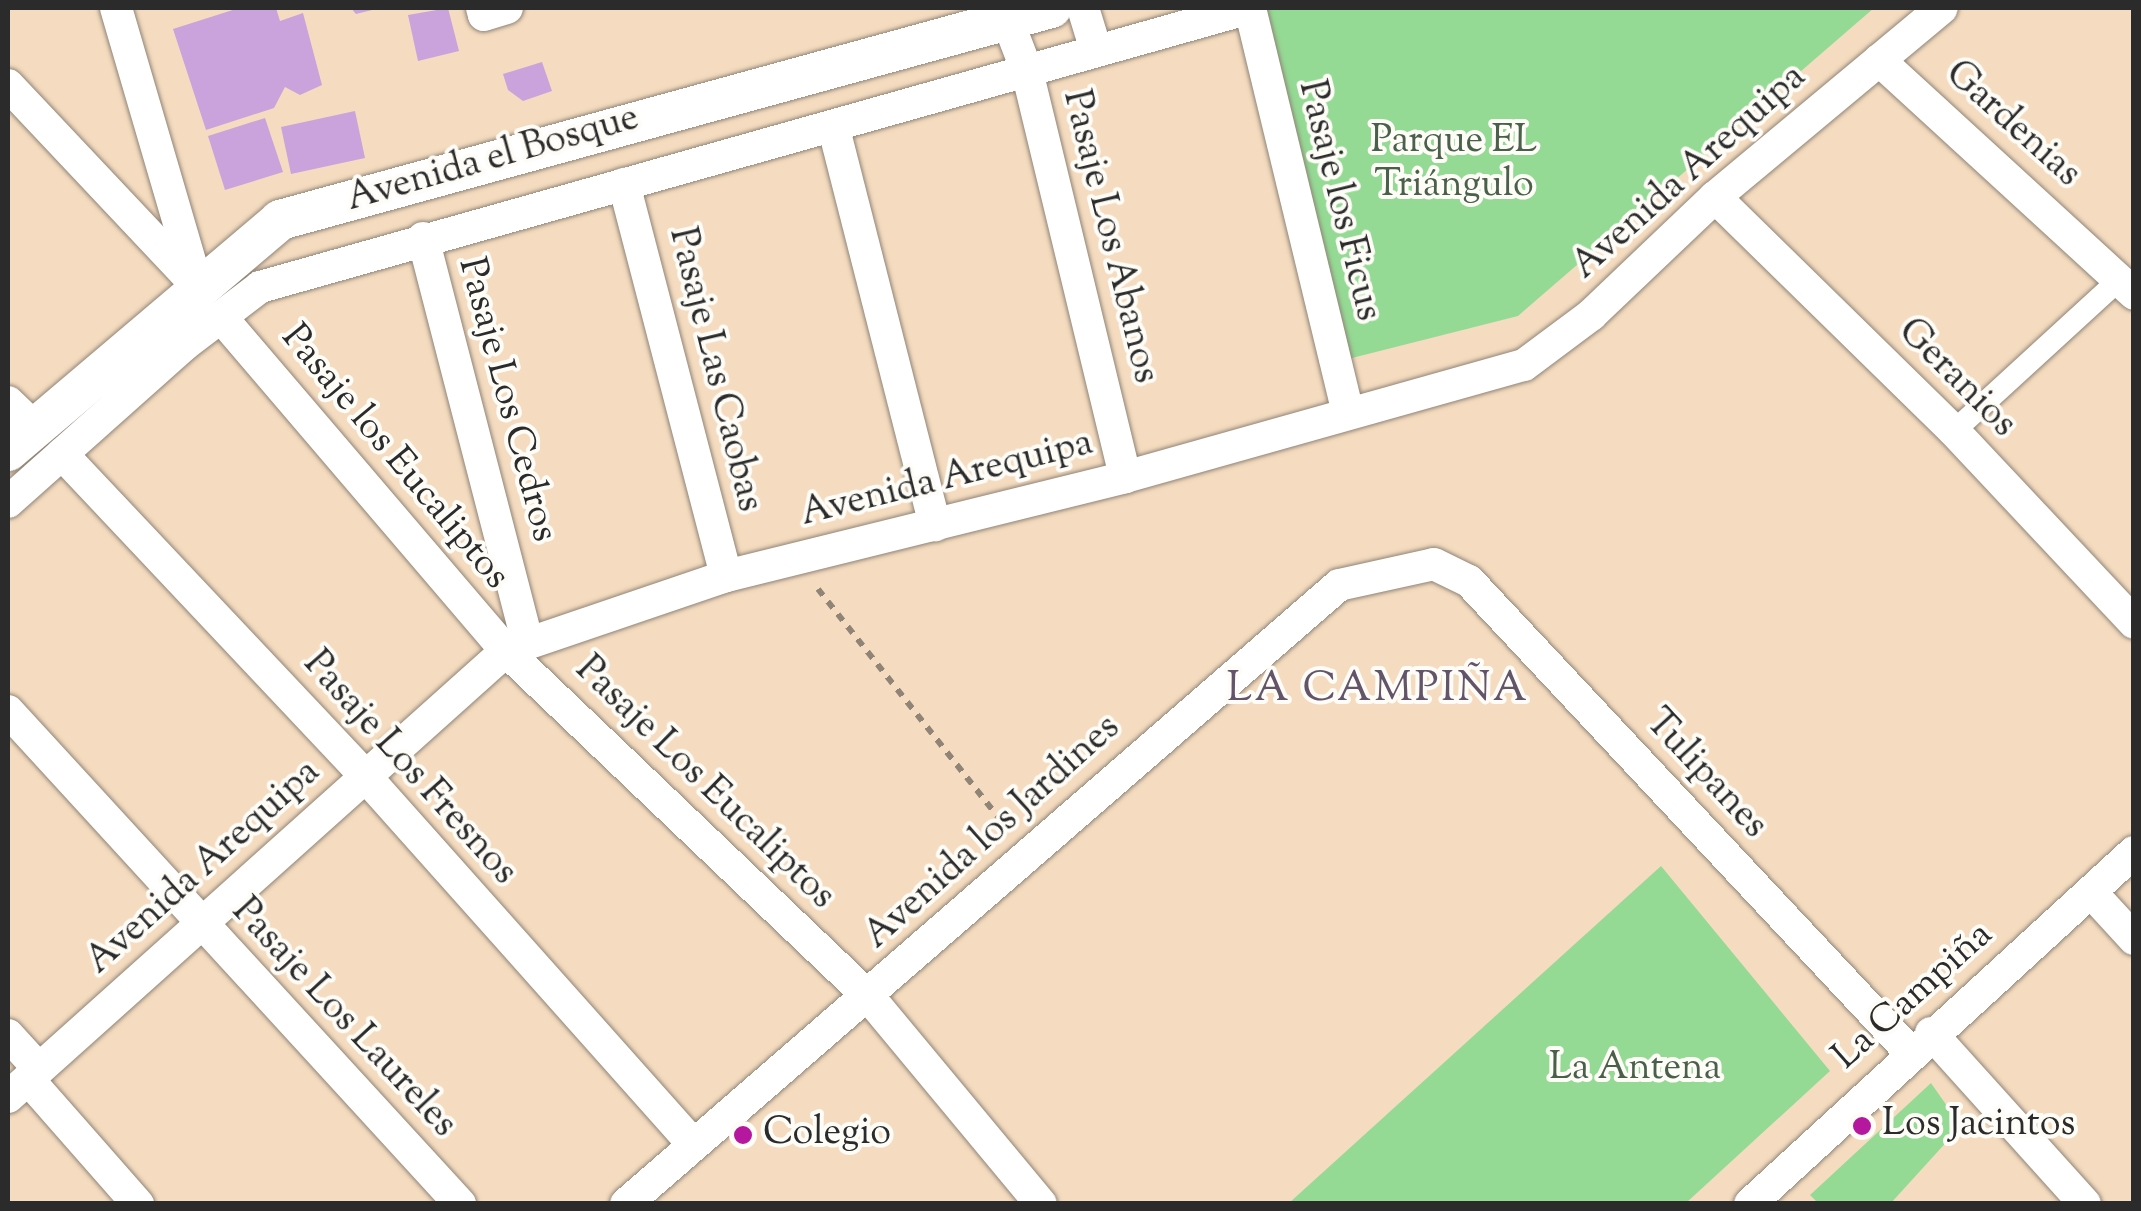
<!DOCTYPE html>
<html>
<head>
<meta charset="utf-8">
<style>
  body { margin:0 }
  #map { position:relative; width:2141px; height:1211px; overflow:hidden; background:#f5dcc0; font-family:"Sorts Mill Goudy",serif }
  div>[style] { position:absolute }
  .green>* { inset:0; background:#94da94 }
  .building>* { inset:0; background:#caa2dc }
  .path>* { height:6px; margin-top:-3px; transform-origin:0; background:repeating-linear-gradient(90deg,#908476 0 8px,transparent 0 16px) }
  .roads { filter:drop-shadow(0 0 2px #908476) drop-shadow(0 0 2px #908476) }
  .pedestrian>* { height:22px; margin:-11px; padding:0 11px; transform-origin:11px; border-radius:11px; background:#fff }
  .minor>* { height:32px; margin:-16px; padding:0 16px; transform-origin:16px; border-radius:16px; background:#fff }
  .tertiary>* { height:40px; margin:-20px; padding:0 20px; transform-origin:20px; border-radius:20px; background:#fff }
  .dots>* { width:28px; height:28px; translate:-50% -50%; box-sizing:border-box; border:5px solid #fdfcf7; border-radius:50% }
  span { translate:-50% -50%; white-space:nowrap; text-align:center; line-height:1.15; -webkit-text-stroke:8px #fdfcf7; paint-order:stroke }
  .street-label { font-size:38px; color:#2b2b2b }
  .park-label { font-size:38px; color:#4a604a }
  .poi-label { font-size:38px; color:#2b2b2b }
  .left { translate:0 -50%; text-align:left }
  .quarter-label { font-size:42px; color:#635569; letter-spacing:2.5px }
  .frame { position:absolute; inset:0; border:10px solid #2b2b2b; pointer-events:none }
</style>
</head>
<body>
<div id="map">
  <div class="green">
    <i style="clip-path:polygon(1258px 8px,1874px 8px,1518px 316px,1348px 359px)"></i>
    <i style="clip-path:polygon(1661px 866px,1830px 1071px,1686px 1203px,1289px 1203px)"></i>
    <i style="clip-path:polygon(1931px 1083px,1961px 1126px,1891px 1203px,1818px 1203px,1810px 1195px)"></i>
  </div>
  <div class="building">
    <i style="clip-path:polygon(239px 8px,276px 8px,280px 21px,303px 13px,322px 85px,300px 95px,285px 87px,274px 108px,206px 130px,173px 29px)"></i>
    <i style="clip-path:polygon(351px 8px,376px 8px,376px 9px,356px 14px)"></i>
    <i style="clip-path:polygon(448px 8px,459px 51px,418px 61px,408px 15px)"></i>
    <i style="clip-path:polygon(542px 62px,552px 91px,523px 101px,508px 90px,503px 74px)"></i>
    <i style="clip-path:polygon(355px 111px,365px 158px,291px 174px,281px 127px)"></i>
    <i style="clip-path:polygon(265px 118px,283px 172px,225px 190px,208px 136px)"></i>
  </div>
  <div class="path">
    <i style="left:818px;top:589px;width:307px;rotate:51.7deg"></i>
  </div>
  <div class="roads">
    <div class="pedestrian">
      <i style="left:1954px;top:431px;width:225px;rotate:-42.5deg"></i>
    </div>
    <div class="minor">
      <i style="left:116px;top:8px;width:289px;rotate:73.7deg"></i>
      <i style="left:482px;top:8px;width:7px;rotate:74deg"></i>
      <i style="left:484px;top:15px;width:24px;rotate:-17deg"></i>
      <i style="left:1083px;top:8px;width:41px;rotate:72.9deg"></i>
      <i style="left:1250px;top:8px;width:416px;rotate:76.4deg"></i>
      <i style="left:1007px;top:19px;width:56px;rotate:69deg"></i>
      <i style="left:1027px;top:71px;width:418px;rotate:76.4deg"></i>
      <i style="left:1879px;top:60px;width:346px;rotate:42.5deg"></i>
      <i style="left:8px;top:85px;width:270px;rotate:46.7deg"></i>
      <i style="left:834px;top:129px;width:409px;rotate:75.7deg"></i>
      <i style="left:624px;top:184px;width:405px;rotate:75.4deg"></i>
      <i style="left:1715px;top:197px;width:334px;rotate:44.4deg"></i>
      <i style="left:1954px;top:431px;width:263px;rotate:46.8deg"></i>
      <i style="left:423px;top:238px;width:416px;rotate:75.5deg"></i>
      <i style="left:221px;top:317px;width:439px;rotate:49.5deg"></i>
      <i style="left:506px;top:651px;width:501px;rotate:43.63deg"></i>
      <i style="left:869px;top:997px;width:269px;rotate:50.3deg"></i>
      <i style="left:8px;top:402px;width:36px;rotate:44deg"></i>
      <i style="left:62px;top:454px;width:444px;rotate:46.7deg"></i>
      <i style="left:366px;top:777px;width:490px;rotate:48.3deg"></i>
      <i style="left:8px;top:502px;width:236px;rotate:-41.7deg"></i>
      <i style="left:184px;top:345px;width:96px;rotate:-37.3deg"></i>
      <i style="left:260px;top:287px;width:1029px;rotate:-15.74deg"></i>
      <i style="left:8px;top:711px;width:669px;rotate:47.48deg"></i>
      <i style="left:2091px;top:892px;width:64px;rotate:47.5deg"></i>
      <i style="left:1931px;top:1033px;width:230px;rotate:48deg"></i>
      <i style="left:8px;top:1035px;width:46px;rotate:47.6deg"></i>
      <i style="left:28px;top:1079px;width:167px;rotate:48.7deg"></i>
      <i style="left:8px;top:1097px;width:669px;rotate:-41.85deg"></i>
      <i style="left:506px;top:651px;width:232px;rotate:-18.8deg"></i>
      <i style="left:726px;top:576px;width:411px;rotate:-13.9deg"></i>
      <i style="left:1125px;top:477px;width:414px;rotate:-15.7deg"></i>
      <i style="left:1524px;top:365px;width:84px;rotate:-36.7deg"></i>
      <i style="left:1591px;top:315px;width:171px;rotate:-43.6deg"></i>
      <i style="left:1715px;top:197px;width:295px;rotate:-39.8deg"></i>
      <i style="left:626px;top:1204px;width:944px;rotate:-40.96deg"></i>
      <i style="left:1339px;top:585px;width:97px;rotate:-12.5deg"></i>
      <i style="left:1434px;top:564px;width:39px;rotate:26deg"></i>
      <i style="left:1469px;top:581px;width:644px;rotate:46.89deg"></i>
      <i style="left:1750px;top:1204px;width:521px;rotate:-42.51deg"></i>
    </div>
    <div class="tertiary">
      <i style="left:8px;top:451px;width:357px;rotate:-40.3deg"></i>
      <i style="left:280px;top:220px;width:800px;rotate:-15.37deg"></i>
    </div>
  </div>
  <div class="dots">
    <i style="left:1862px;top:1126px;background:#b5179e"></i>
    <i style="left:743px;top:1135px;background:#b5179e"></i>
  </div>
  <div class="street-label">
    <span style="left:2012px;top:125px;rotate:42deg">Gardenias</span>
    <span style="left:493px;top:160px;rotate:-16deg">Avenida el Bosque</span>
    <span style="left:1690px;top:173px;rotate:-42deg">Avenida Arequipa</span>
    <span style="left:1338px;top:201px;rotate:76deg">Pasaje los Ficus</span>
    <span style="left:1109px;top:237px;rotate:76deg">Pasaje Los Abanos</span>
    <span style="left:714px;top:370px;rotate:76deg">Pasaje Las Caobas</span>
    <span style="left:1956px;top:379px;rotate:45deg">Geranios</span>
    <span style="left:506px;top:400px;rotate:75deg">Pasaje Los Cedros</span>
    <span style="left:394px;top:458px;rotate:50deg">Pasaje los Eucaliptos</span>
    <span style="left:947px;top:480px;rotate:-14deg">Avenida Arequipa</span>
    <span style="left:409px;top:769px;rotate:48deg">Pasaje Los Fresnos</span>
    <span style="left:1705px;top:775px;rotate:47deg">Tulipanes</span>
    <span style="left:704px;top:784px;rotate:44deg">Pasaje Los Eucaliptos</span>
    <span style="left:993px;top:833px;rotate:-42deg">Avenida los Jardines</span>
    <span style="left:204px;top:868px;rotate:-42deg">Avenida Arequipa</span>
    <span style="left:1914px;top:997px;rotate:-42deg">La Campiña</span>
    <span style="left:343px;top:1019px;rotate:47deg">Pasaje Los Laureles</span>
  </div>
  <div class="park-label">
    <span style="left:1454px;top:165px">Parque EL<br>Triángulo</span>
    <span style="left:1635px;top:1070px">La Antena</span>
  </div>
  <div class="poi-label">
    <span class="left" style="left:1882px;top:1126px">Los Jacintos</span>
    <span class="left" style="left:763px;top:1135px">Colegio</span>
  </div>
  <div class="quarter-label">
    <span style="left:1378px;top:690px">LA CAMPIÑA</span>
  </div>
  <div class="frame"></div>
</div>
</body>
</html>
